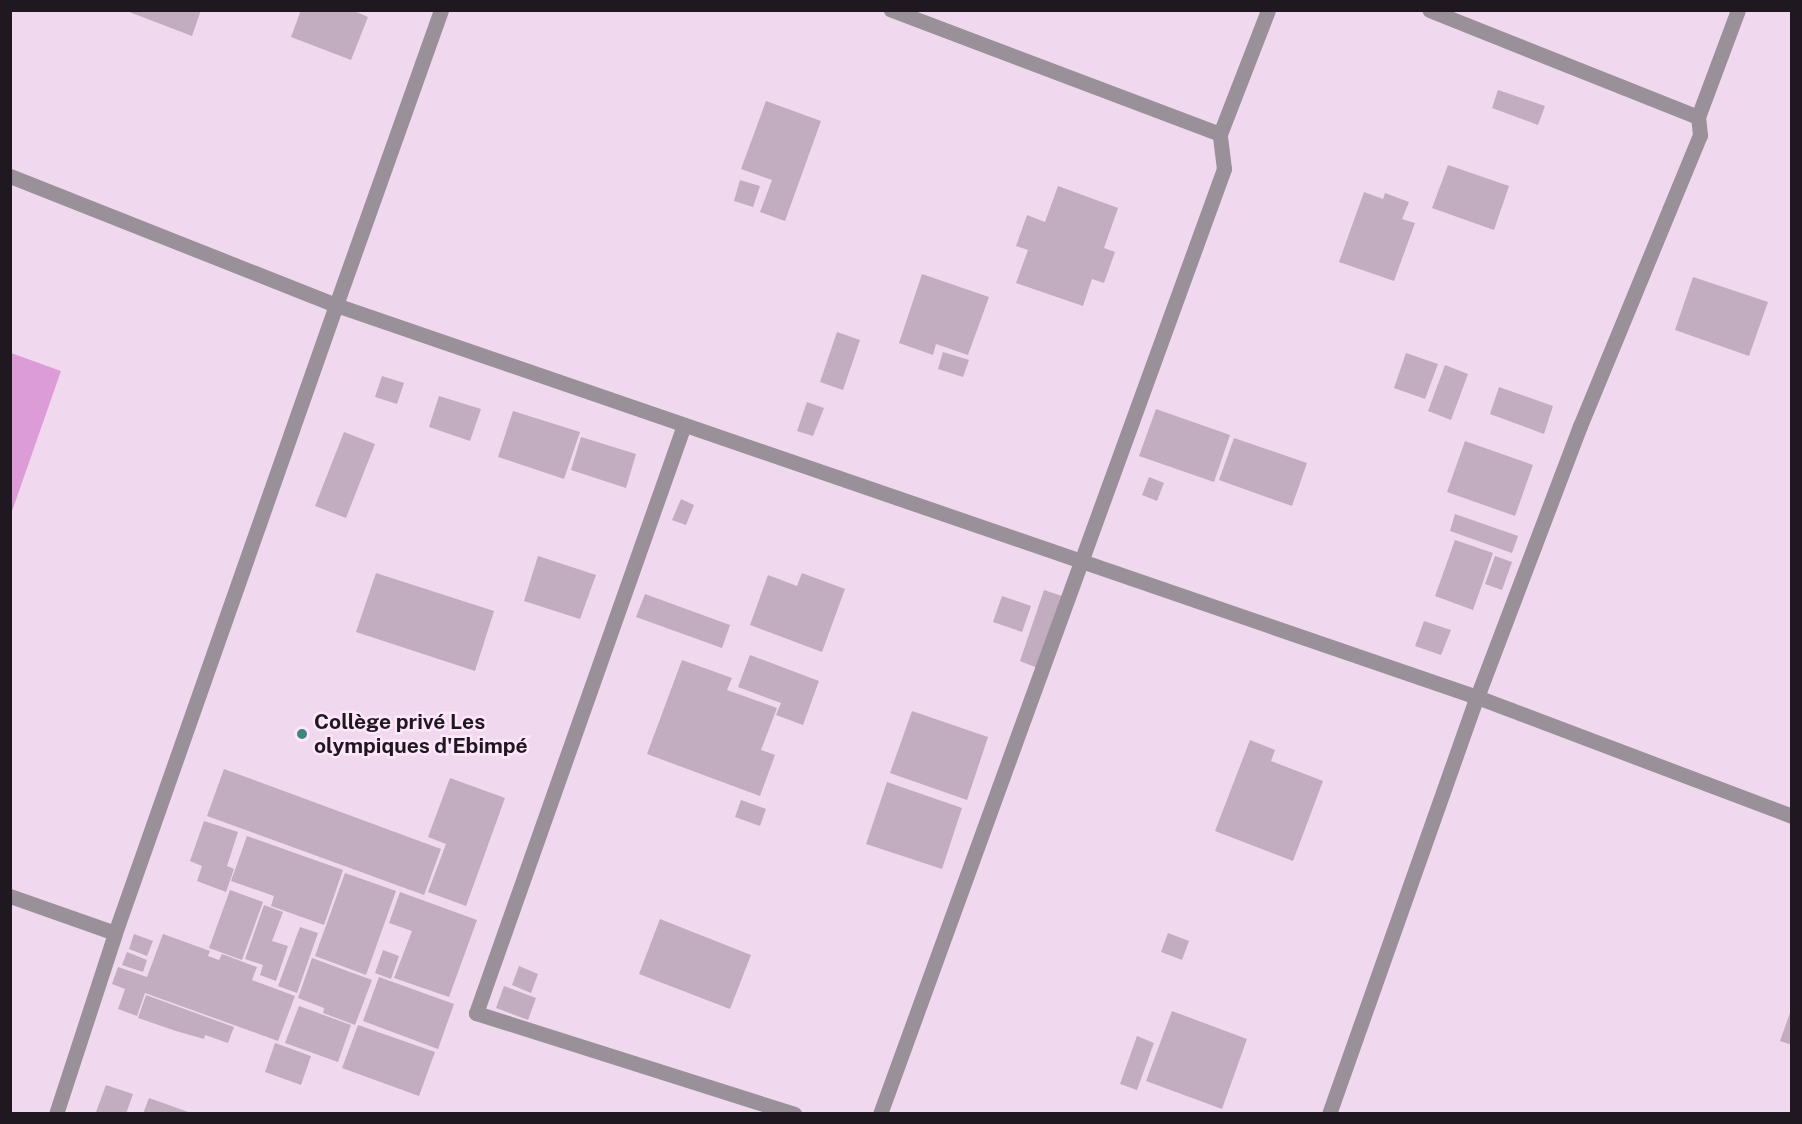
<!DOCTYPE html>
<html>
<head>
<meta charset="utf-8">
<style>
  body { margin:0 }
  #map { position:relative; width:1802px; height:1124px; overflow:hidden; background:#f0d9ee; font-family:"Public Sans",sans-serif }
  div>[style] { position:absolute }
  .green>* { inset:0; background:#dc9cd8 }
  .building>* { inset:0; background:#c2acc0 }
  .minor>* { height:15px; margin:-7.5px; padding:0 7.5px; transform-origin:7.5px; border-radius:7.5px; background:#9a9099 }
  .tertiary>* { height:15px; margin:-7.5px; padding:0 7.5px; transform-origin:7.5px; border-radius:7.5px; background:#9a9099 }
  .dots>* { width:16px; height:16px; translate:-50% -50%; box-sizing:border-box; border:3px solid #fee6fb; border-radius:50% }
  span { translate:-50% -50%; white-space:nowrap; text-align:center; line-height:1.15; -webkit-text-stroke:5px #fee6fb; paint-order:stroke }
  .poi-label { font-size:21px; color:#201820; font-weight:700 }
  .left { translate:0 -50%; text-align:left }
  .frame { position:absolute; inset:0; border:12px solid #201820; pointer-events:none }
</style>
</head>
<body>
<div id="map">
  <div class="green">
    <i style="clip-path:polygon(11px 353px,61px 371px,11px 514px,10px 353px)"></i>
  </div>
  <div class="building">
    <i style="clip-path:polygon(124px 10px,201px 10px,192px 36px)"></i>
    <i style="clip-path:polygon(301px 10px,352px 10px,368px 17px,351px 60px,291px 37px)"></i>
    <i style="clip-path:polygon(1498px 90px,1545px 106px,1538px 125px,1492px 108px)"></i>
    <i style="clip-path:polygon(766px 101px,821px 121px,785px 221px,760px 212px,772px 180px,741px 169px)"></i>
    <i style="clip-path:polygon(1448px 165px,1509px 186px,1494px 230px,1432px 208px)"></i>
    <i style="clip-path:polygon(740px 180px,760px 186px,753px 207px,734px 201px)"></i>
    <i style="clip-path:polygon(1058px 186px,1118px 208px,1104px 248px,1115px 252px,1104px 283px,1092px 279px,1083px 306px,1016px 283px,1028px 250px,1016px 246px,1027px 215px,1045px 222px)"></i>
    <i style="clip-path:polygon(1364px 192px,1383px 199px,1385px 193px,1409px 202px,1402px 219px,1415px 223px,1394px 281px,1339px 262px)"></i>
    <i style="clip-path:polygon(922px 274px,989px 297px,968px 355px,936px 344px,933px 355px,899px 343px)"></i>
    <i style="clip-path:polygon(1693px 277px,1768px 302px,1749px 356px,1675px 330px)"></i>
    <i style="clip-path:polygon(837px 332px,860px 340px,843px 390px,820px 382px)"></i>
    <i style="clip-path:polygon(943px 352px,969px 360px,963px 377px,938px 369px)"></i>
    <i style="clip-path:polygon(1406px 353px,1438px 364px,1425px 399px,1394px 388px)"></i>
    <i style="clip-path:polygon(1445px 365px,1468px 374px,1451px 420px,1428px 411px)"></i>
    <i style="clip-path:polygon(382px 376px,404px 383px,397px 404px,375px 397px)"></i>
    <i style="clip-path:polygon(1499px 387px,1553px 406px,1544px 434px,1490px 414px)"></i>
    <i style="clip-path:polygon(439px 396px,481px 409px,470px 441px,429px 427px)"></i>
    <i style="clip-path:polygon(807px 402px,824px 408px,813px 436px,797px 431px)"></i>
    <i style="clip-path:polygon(1156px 409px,1230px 435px,1214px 482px,1139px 456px)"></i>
    <i style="clip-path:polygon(513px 411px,580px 432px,564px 479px,498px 457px)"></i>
    <i style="clip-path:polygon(344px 432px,375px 444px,346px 518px,315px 506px)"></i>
    <i style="clip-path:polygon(581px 437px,636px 454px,626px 488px,571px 470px)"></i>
    <i style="clip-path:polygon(1234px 438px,1307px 463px,1292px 506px,1219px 480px)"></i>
    <i style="clip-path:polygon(1465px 441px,1533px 465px,1515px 516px,1447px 492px)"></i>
    <i style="clip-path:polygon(1149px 477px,1164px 483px,1157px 501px,1142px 495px)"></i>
    <i style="clip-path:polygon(681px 499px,694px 505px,686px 525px,672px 520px)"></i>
    <i style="clip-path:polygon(1455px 514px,1518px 536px,1512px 553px,1450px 531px)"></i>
    <i style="clip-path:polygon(1455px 540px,1493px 553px,1473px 610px,1435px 596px)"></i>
    <i style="clip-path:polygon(538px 556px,596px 575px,580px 619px,524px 601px)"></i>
    <i style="clip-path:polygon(1495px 556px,1512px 562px,1502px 590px,1485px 584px)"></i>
    <i style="clip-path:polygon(376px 573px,494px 611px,475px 671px,356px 632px)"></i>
    <i style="clip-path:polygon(802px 573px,845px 589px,822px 652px,750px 625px,768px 575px,797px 586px)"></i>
    <i style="clip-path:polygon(1044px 590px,1065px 597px,1040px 669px,1020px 661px)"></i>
    <i style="clip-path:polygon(645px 594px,730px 625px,722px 648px,636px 617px)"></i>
    <i style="clip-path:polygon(1002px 596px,1031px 606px,1022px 632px,993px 622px)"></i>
    <i style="clip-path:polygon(1424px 621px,1451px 630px,1441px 655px,1415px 646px)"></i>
    <i style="clip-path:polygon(750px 655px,819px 681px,803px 725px,776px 715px,781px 703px,738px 687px)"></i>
    <i style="clip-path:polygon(682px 660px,732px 678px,727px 690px,777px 708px,761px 750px,775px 755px,760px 796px,647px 754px)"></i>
    <i style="clip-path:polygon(912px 711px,988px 737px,967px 800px,890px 773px)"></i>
    <i style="clip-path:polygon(1250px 740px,1275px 750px,1271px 761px,1323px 781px,1293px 861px,1215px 831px)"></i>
    <i style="clip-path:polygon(224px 769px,441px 849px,424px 895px,207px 816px)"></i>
    <i style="clip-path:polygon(450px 778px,505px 798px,466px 906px,428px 892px,446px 844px,428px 837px)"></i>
    <i style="clip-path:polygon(887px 782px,962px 808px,942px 869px,866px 844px)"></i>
    <i style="clip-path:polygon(741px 800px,766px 809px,760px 826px,735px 817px)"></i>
    <i style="clip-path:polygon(204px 821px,238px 832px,227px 866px,234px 869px,226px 892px,197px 881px,202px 866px,190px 861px)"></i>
    <i style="clip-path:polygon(247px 836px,343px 870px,324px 925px,271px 906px,274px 896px,231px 881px)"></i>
    <i style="clip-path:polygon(345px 873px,396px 891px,366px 975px,315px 956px)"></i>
    <i style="clip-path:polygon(230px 890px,263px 902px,242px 960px,209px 948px)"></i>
    <i style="clip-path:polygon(400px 892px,477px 920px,449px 997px,394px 978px,412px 931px,389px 923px)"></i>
    <i style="clip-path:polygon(264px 905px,283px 912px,272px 941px,288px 946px,276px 981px,260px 975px,263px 965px,245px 959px)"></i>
    <i style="clip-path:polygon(660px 919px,751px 955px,730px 1009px,639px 974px)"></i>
    <i style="clip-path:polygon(300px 927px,318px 933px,297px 993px,278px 986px)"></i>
    <i style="clip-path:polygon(1168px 933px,1189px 941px,1182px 960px,1161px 952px)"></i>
    <i style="clip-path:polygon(134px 934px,153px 941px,147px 956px,129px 949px)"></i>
    <i style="clip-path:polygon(163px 934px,210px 951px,208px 956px,219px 960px,222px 954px,257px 967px,252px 980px,295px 996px,278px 1041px,145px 993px,137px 1016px,118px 1009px,125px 989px,112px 984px,118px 967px,147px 977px)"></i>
    <i style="clip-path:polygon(383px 950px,399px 956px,391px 979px,375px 973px)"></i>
    <i style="clip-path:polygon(127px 952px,147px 960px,143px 972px,122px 965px)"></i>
    <i style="clip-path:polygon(312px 958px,372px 980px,355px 1025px,323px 1013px,324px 1008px,298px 998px)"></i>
    <i style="clip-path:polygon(519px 966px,538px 974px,531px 993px,512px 985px)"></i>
    <i style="clip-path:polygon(379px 977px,454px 1004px,438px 1049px,363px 1021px)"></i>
    <i style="clip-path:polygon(504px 986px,536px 998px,528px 1020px,496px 1008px)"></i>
    <i style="clip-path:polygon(146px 995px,234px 1027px,228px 1043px,205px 1035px,204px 1039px,176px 1031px,138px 1018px)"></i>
    <i style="clip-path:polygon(299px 1006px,351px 1025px,338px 1062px,285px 1043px)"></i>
    <i style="clip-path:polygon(1791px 1010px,1792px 1010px,1792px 1045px,1780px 1041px)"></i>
    <i style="clip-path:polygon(1172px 1011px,1247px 1039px,1222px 1109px,1146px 1081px)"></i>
    <i style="clip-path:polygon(358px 1025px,435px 1052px,419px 1096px,342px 1068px)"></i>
    <i style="clip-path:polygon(1137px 1036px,1154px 1043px,1137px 1090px,1120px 1084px)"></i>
    <i style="clip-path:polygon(275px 1043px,311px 1056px,301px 1085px,265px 1072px)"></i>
    <i style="clip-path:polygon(106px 1085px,133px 1094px,126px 1114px,96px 1112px)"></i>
    <i style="clip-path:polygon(149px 1098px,191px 1113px,191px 1114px,143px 1114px)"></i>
  </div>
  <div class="minor">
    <i style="left:1698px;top:117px;width:114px;rotate:-69.5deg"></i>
    <i style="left:1220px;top:134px;width:133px;rotate:-68.8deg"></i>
    <i style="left:684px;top:425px;width:624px;rotate:109.48deg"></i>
    <i style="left:476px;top:1013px;width:334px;rotate:17.6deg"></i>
    <i style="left:10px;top:896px;width:111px;rotate:19.4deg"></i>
    <i style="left:56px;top:1114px;width:190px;rotate:-71.9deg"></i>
    <i style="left:115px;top:933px;width:666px;rotate:-70.61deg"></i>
    <i style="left:880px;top:1114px;width:1006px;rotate:-70deg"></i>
    <i style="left:1224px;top:169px;width:35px;rotate:-97deg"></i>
    <i style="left:1220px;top:134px;width:352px;rotate:-159.3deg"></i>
    <i style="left:1329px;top:1114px;width:442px;rotate:-70.5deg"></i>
    <i style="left:1477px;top:697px;width:290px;rotate:-69.2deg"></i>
    <i style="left:1580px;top:426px;width:315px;rotate:-67.6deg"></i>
    <i style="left:1700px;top:135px;width:18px;rotate:-96deg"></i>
    <i style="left:1698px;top:117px;width:289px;rotate:-158.3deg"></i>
  </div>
  <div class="tertiary">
    <i style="left:10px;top:176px;width:351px;rotate:21.6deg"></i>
    <i style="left:336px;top:305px;width:1206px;rotate:18.96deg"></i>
    <i style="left:1477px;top:697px;width:337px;rotate:20.7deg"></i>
    <i style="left:336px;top:305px;width:313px;rotate:-70.4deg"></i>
  </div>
  <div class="dots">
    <i style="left:302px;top:734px;background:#3e8682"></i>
  </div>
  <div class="poi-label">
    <span class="left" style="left:314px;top:734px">Collège privé Les<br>olympiques d'Ebimpé</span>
  </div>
  <div class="frame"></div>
</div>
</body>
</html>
